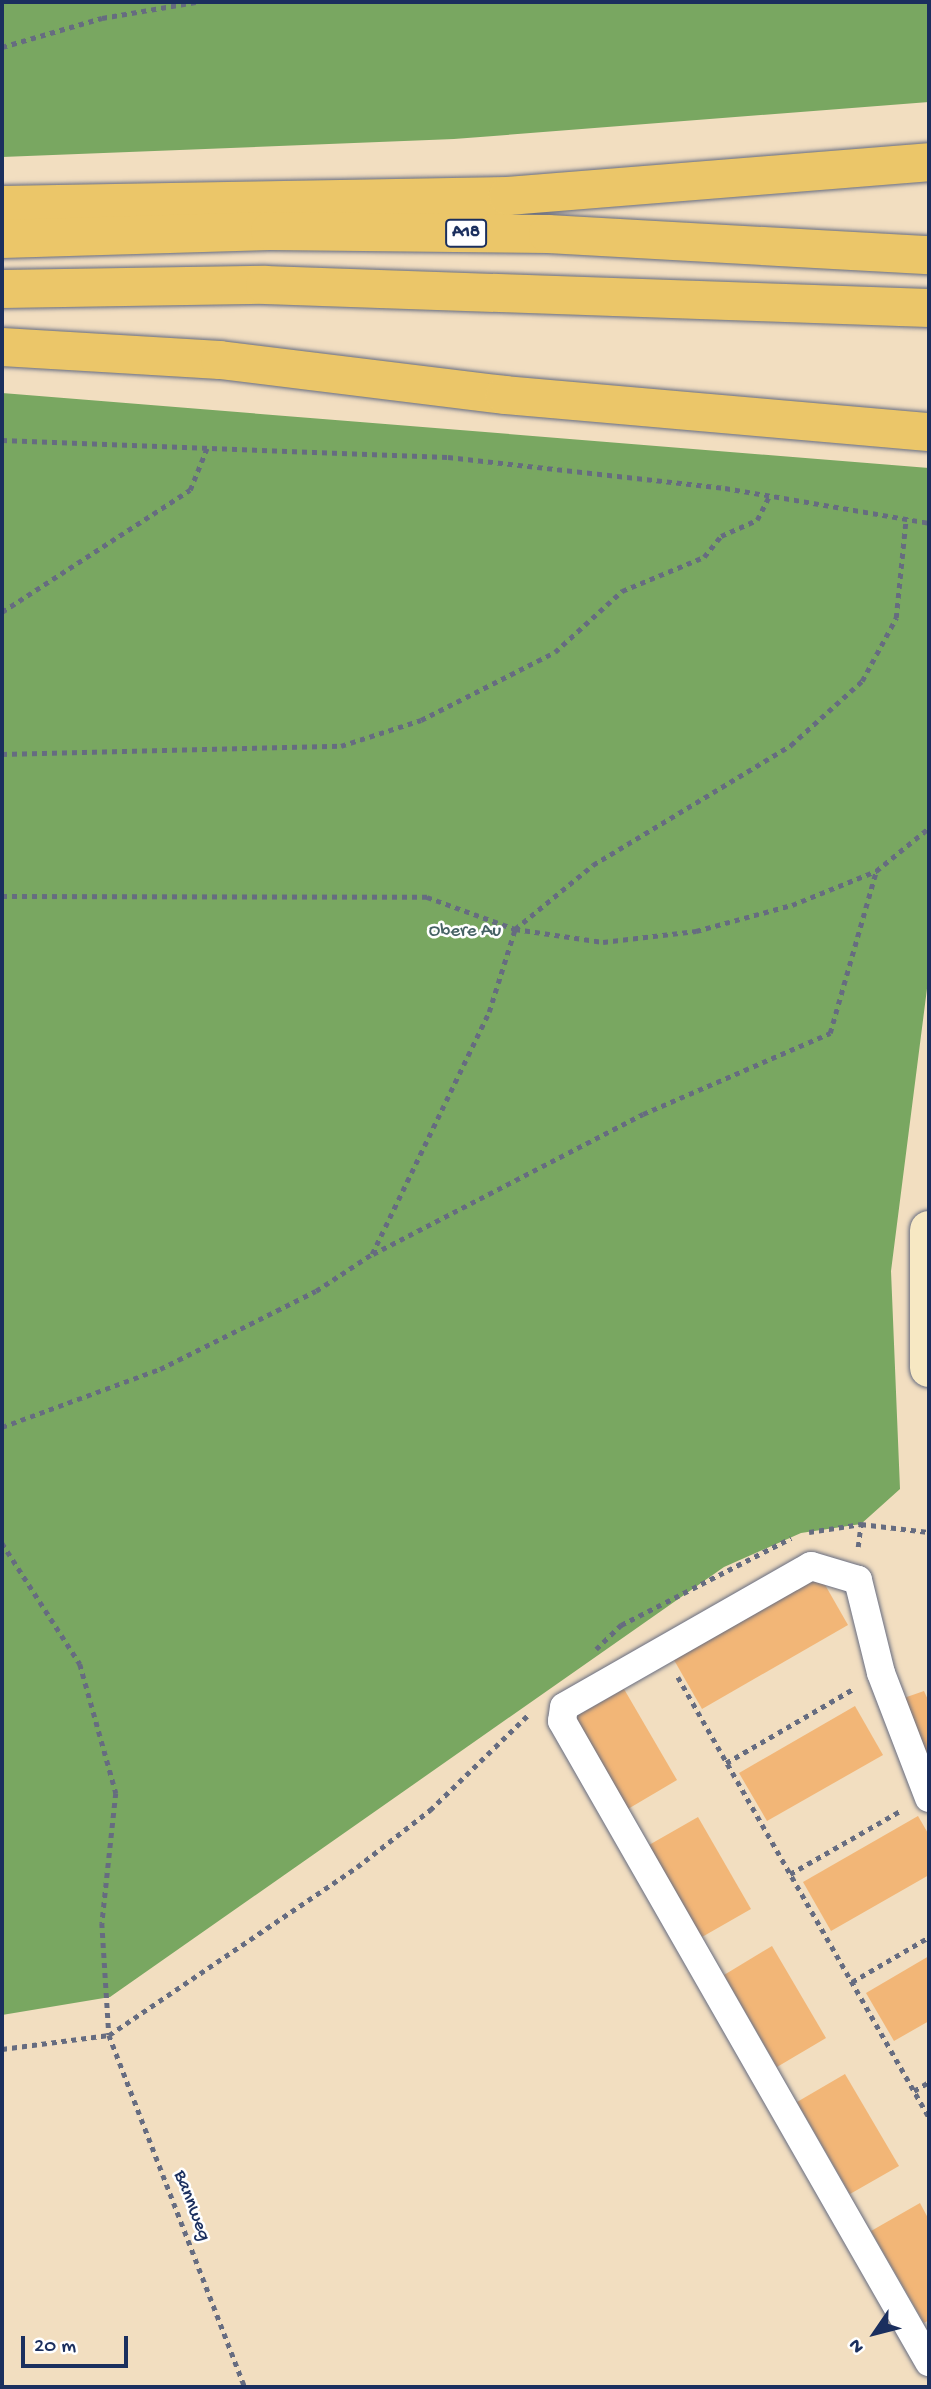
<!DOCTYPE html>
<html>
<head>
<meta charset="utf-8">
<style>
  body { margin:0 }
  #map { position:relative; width:931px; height:2389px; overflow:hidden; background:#f2dec0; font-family:"Gochi Hand",sans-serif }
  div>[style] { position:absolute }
  .forest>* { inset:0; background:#79a761 }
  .building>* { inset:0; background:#f2b677 }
  .path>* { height:4.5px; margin-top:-2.25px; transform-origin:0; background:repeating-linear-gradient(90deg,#666c80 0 5px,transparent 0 10px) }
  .roads { filter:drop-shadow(0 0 2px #666c80) drop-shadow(0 0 2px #666c80) }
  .street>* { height:28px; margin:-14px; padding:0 14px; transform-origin:14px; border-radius:14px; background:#fff }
  .secondary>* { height:38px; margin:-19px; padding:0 19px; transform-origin:19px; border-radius:19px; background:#f7e8c3 }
  .highway>* { height:38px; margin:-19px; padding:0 19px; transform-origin:19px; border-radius:19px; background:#ebc669 }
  span { translate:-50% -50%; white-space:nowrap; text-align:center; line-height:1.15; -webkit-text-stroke:5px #fff; paint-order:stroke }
  .shield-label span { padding:2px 5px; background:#fff; border:2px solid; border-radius:5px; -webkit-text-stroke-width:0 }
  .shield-label { font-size:18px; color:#1b2f5e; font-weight:700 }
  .park-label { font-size:19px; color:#466264 }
  .street-label { font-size:19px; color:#1b2f5e }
  .frame { position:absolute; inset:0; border:4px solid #1b2f5e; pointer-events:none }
  .north { position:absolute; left:840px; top:2298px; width:70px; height:70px; -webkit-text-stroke:5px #fff; paint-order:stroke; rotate:235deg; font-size:19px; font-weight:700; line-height:28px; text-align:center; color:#1b2f5e }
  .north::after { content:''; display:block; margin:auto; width:24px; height:32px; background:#1b2f5e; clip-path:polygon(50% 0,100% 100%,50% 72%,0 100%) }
  .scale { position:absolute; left:21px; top:2336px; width:107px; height:32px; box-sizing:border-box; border:4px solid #1b2f5e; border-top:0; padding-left:9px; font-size:21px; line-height:24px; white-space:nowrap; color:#1b2f5e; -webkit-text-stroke:5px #fff; paint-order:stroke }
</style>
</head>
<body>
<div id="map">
  <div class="forest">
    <i style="clip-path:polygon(2px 2px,929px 2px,929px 102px,454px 139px,2px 157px)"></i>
    <i style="clip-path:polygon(2px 393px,929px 468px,929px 973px,891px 1271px,900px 1489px,861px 1524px,801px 1533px,724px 1567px,110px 1997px,2px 2015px)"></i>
  </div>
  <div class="building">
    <i style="clip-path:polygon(820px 1576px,848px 1625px,702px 1709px,674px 1660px)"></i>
    <i style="clip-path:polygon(624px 1689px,677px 1780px,628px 1809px,575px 1717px)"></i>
    <i style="clip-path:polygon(924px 1691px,929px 1702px,929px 1765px,901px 1699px)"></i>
    <i style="clip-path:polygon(855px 1706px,883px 1755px,767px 1821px,739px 1773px)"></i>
    <i style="clip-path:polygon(918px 1816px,929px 1835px,929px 1875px,831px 1931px,803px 1882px)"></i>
    <i style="clip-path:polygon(698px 1817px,751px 1909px,702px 1937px,649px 1845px)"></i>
    <i style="clip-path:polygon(772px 1946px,826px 2038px,777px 2067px,724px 1975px)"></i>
    <i style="clip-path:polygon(929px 1956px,929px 2021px,894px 2041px,866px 1993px)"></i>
    <i style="clip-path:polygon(845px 2074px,899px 2166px,850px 2194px,797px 2102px)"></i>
    <i style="clip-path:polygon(920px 2203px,929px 2220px,929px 2320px,924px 2323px,871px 2231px)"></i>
  </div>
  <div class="path">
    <i style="left:2px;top:47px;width:104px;rotate:-16.2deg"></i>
    <i style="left:102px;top:18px;width:95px;rotate:-9.7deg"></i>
    <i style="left:2px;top:440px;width:446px;rotate:2.2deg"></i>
    <i style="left:448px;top:457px;width:279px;rotate:6.4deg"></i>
    <i style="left:725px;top:488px;width:207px;rotate:9.7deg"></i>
    <i style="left:2px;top:612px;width:224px;rotate:-33deg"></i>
    <i style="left:190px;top:490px;width:45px;rotate:-68deg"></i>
    <i style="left:2px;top:754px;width:339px;rotate:-1.4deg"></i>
    <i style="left:341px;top:746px;width:84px;rotate:-18deg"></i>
    <i style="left:421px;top:720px;width:150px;rotate:-26.9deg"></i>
    <i style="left:555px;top:652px;width:91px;rotate:-42.3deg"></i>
    <i style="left:622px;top:591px;width:89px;rotate:-22.5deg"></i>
    <i style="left:704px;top:557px;width:27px;rotate:-51deg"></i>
    <i style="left:721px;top:536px;width:39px;rotate:-24deg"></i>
    <i style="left:757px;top:520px;width:28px;rotate:-63deg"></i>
    <i style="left:2px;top:896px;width:425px;rotate:0.1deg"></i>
    <i style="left:427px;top:897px;width:94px;rotate:20deg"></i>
    <i style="left:515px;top:929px;width:89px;rotate:8.4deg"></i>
    <i style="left:603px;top:942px;width:94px;rotate:-6.7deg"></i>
    <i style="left:696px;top:931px;width:99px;rotate:-15.2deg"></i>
    <i style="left:792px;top:905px;width:91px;rotate:-22deg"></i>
    <i style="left:876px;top:871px;width:68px;rotate:-39.1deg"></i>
    <i style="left:373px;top:1254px;width:304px;rotate:-27.4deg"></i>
    <i style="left:643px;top:1114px;width:204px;rotate:-23.4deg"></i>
    <i style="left:830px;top:1033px;width:168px;rotate:-74.1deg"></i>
    <i style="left:2px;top:1427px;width:168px;rotate:-20.2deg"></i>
    <i style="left:160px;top:1369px;width:174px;rotate:-26.6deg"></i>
    <i style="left:316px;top:1291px;width:67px;rotate:-33.5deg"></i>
    <i style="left:372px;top:1254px;width:269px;rotate:-64.2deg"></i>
    <i style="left:489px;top:1012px;width:87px;rotate:-72.6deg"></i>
    <i style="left:515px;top:929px;width:101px;rotate:-39.4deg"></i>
    <i style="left:593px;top:865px;width:232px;rotate:-31.2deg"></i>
    <i style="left:791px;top:745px;width:96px;rotate:-42deg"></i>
    <i style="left:862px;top:681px;width:72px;rotate:-61.6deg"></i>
    <i style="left:896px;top:618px;width:101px;rotate:-84.3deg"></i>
    <i style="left:809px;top:1532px;width:53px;rotate:-8.7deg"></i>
    <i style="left:861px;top:1524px;width:68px;rotate:6.7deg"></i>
    <i style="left:2px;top:1543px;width:144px;rotate:57.2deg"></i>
    <i style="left:80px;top:1664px;width:134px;rotate:74.4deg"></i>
    <i style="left:116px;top:1793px;width:131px;rotate:96.1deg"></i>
    <i style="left:102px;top:1923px;width:112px;rotate:86.4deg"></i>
    <i style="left:109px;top:2035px;width:377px;rotate:68.9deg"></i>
    <i style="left:858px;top:1547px;width:23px;rotate:-83deg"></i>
    <i style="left:596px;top:1649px;width:35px;rotate:-44deg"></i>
    <i style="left:621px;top:1625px;width:191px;rotate:-27.1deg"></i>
    <i style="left:678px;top:1677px;width:507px;rotate:60.3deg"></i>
    <i style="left:726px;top:1763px;width:147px;rotate:-30.2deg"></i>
    <i style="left:790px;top:1874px;width:127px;rotate:-29.8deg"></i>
    <i style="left:852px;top:1982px;width:89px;rotate:-30.3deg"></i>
    <i style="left:2px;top:2049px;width:108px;rotate:-7.5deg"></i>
    <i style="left:109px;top:2035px;width:300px;rotate:-34.1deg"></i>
    <i style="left:357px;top:1867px;width:93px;rotate:-38deg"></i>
    <i style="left:430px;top:1810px;width:138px;rotate:-44.1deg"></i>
    <i style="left:914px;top:2091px;width:17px;rotate:-31deg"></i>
  </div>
  <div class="roads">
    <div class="street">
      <i style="left:929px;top:1798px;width:134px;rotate:-111deg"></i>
      <i style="left:881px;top:1673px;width:96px;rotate:-103.9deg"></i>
      <i style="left:858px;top:1580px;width:49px;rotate:-163.4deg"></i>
      <i style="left:811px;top:1566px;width:284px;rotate:150.3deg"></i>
      <i style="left:564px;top:1707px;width:14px;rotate:98deg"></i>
      <i style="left:562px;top:1721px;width:739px;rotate:60.21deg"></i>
    </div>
    <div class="secondary">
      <i style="left:929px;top:1230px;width:138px;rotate:90deg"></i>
    </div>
    <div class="highway">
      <i style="left:2px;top:205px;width:506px;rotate:-1.02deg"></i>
      <i style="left:508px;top:196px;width:422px;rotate:-4.6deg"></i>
      <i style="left:2px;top:239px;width:268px;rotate:-1.7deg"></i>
      <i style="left:270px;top:231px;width:278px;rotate:0.6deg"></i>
      <i style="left:548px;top:234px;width:382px;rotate:3.2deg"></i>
      <i style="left:2px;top:289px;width:263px;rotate:-0.9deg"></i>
      <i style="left:265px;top:285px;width:664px;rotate:1.98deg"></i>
      <i style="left:2px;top:347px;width:218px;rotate:3.4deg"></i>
      <i style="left:220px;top:360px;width:287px;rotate:7deg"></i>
      <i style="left:505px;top:395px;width:426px;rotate:5deg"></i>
    </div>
  </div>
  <div class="shield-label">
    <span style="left:466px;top:233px">A18</span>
  </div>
  <div class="park-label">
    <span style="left:465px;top:932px">Obere Au</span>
  </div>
  <div class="street-label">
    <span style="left:191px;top:2206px;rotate:69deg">Bannweg</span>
  </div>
  <div class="frame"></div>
  <div class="north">N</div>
  <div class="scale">20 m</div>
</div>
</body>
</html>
